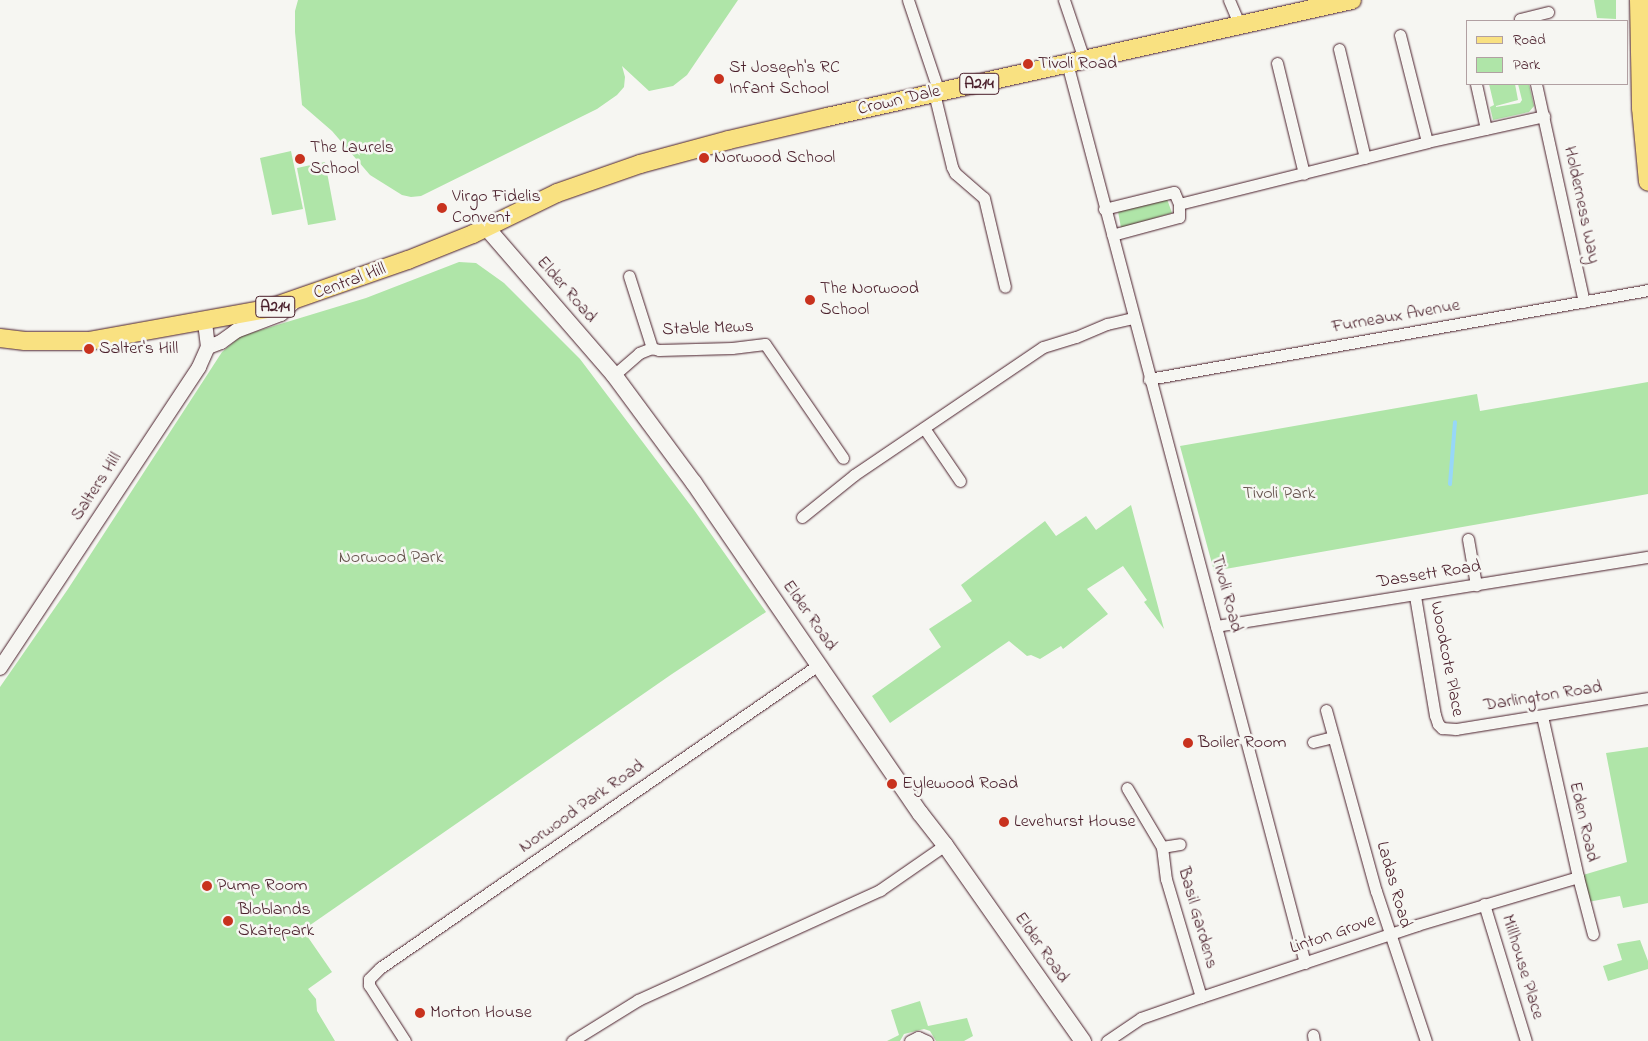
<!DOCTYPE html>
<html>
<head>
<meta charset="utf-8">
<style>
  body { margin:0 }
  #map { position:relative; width:1648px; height:1041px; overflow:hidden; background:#f6f6f2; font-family:"Indie Flower",sans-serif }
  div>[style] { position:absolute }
  .green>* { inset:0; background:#afe5a8 }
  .stream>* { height:4px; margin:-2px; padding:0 2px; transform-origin:2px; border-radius:2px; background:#97d7f8 }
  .roads { filter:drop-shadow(0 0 1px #4a1f2b) drop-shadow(0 0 1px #4a1f2b) }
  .minor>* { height:11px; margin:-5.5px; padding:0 5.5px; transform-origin:5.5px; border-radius:5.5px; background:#f6f6f2 }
  .tertiary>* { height:14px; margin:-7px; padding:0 7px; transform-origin:7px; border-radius:7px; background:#f6f6f2 }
  .secondary>* { height:16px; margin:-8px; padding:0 8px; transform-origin:8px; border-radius:8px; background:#f6f6f2 }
  .primary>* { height:18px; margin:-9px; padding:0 9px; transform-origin:9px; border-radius:9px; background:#f9e181 }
  .dots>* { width:14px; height:14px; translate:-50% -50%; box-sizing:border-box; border:2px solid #f6f6f2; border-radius:50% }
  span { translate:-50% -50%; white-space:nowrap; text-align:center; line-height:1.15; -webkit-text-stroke:5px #f6f6f2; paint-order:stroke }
  .shield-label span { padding:1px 4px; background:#f6f6f2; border:1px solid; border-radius:4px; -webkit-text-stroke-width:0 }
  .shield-label { font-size:16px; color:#4a1f2b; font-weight:700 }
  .poi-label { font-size:18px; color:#4a1f2b }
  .left { translate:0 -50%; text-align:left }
  .street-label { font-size:18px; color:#4a1f2b }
  .park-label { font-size:18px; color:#63504a }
  .legend { position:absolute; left:1466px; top:20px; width:162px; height:65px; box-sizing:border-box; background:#f6f6f2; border:1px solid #b1a0a2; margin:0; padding:6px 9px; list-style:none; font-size:15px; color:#4a1f2b }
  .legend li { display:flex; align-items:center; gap:10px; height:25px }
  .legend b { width:25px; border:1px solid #b1a0a2 }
</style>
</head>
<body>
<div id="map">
  <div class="green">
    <i style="clip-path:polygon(298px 0,738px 0,687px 75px,673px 86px,649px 91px,622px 66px,625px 77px,624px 87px,617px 95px,597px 109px,421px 196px,411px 197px,402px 195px,370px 175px,332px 131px,302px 105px,295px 32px,295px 11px)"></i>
    <i style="clip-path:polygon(1594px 0,1616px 0,1616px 19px,1597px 18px)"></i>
    <i style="clip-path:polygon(1489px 84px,1515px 84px,1518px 100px,1496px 106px,1496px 107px,1520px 103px,1522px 100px,1518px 84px,1529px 84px,1534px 106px,1529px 112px,1493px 120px,1490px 107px,1494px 105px)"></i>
    <i style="clip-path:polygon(291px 151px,303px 209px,272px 215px,260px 158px)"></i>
    <i style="clip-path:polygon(325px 162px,336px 220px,308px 225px,297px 168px)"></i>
    <i style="clip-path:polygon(1167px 199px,1172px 213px,1121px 228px,1118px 211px)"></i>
    <i style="clip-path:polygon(459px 262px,476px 263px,504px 283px,580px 359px,694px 510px,766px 612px,672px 674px,303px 930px,332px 972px,308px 989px,316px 999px,317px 1011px,335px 1041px,0 1041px,0 687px,68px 589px,222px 352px,241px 336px,366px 298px)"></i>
    <i style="clip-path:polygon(1648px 382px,1648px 494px,1214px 571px,1180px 446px,1477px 394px,1480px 411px)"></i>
    <i style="clip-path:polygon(1131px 505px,1164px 629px,1144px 602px,1147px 600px,1123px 566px,1087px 589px,1108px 614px,1063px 649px,1061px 646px,1040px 659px,1031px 655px,1027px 656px,1009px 641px,890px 723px,872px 696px,941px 647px,929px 629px,972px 601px,961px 585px,1045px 521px,1056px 536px,1086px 516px,1096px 530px)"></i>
    <i style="clip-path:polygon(1648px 747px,1648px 903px,1623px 908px,1620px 896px,1588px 902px,1583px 875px,1627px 862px,1606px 753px)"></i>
    <i style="clip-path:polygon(1640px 940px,1648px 961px,1648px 969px,1608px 981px,1603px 966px,1622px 960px,1617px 944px)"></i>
    <i style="clip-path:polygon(920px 1001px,928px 1026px,967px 1018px,973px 1036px,964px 1041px,936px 1041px,930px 1031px,924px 1029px,904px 1034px,900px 1041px,887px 1041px,899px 1035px,891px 1010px)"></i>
  </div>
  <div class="stream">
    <i style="left:1450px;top:484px;width:62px;rotate:-85.4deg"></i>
  </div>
  <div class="roads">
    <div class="minor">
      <i style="left:908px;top:0;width:97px;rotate:71.4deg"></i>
      <i style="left:1064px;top:0;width:62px;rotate:71.3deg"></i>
      <i style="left:1229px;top:0;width:26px;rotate:67deg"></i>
      <i style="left:1521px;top:21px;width:2px;rotate:-117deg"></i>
      <i style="left:1520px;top:19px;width:29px;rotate:-14deg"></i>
      <i style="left:1400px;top:35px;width:110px;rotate:75.8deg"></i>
      <i style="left:1339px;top:49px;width:112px;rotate:76.6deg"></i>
      <i style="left:1067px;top:63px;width:931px;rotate:75.19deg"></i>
      <i style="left:1277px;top:63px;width:114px;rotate:76.3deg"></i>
      <i style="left:1476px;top:84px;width:46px;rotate:77.5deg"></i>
      <i style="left:1536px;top:84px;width:223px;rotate:77.6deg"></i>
      <i style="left:934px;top:93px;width:76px;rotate:76.3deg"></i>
      <i style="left:952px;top:167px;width:7px;rotate:63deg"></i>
      <i style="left:955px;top:173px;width:38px;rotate:41deg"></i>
      <i style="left:984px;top:198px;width:91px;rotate:76.7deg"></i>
      <i style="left:1179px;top:204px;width:256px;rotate:-14deg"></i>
      <i style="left:1427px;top:142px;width:120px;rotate:-12.5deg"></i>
      <i style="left:1104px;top:209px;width:72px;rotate:-13.7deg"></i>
      <i style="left:1174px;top:192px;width:13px;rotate:67deg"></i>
      <i style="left:1179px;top:204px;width:13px;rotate:90deg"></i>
      <i style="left:1179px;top:217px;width:69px;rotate:165deg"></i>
      <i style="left:629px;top:276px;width:76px;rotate:72.3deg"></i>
      <i style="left:614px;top:375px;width:33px;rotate:-41deg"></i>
      <i style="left:639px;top:353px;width:14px;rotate:-21deg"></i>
      <i style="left:652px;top:348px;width:7px;rotate:16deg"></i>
      <i style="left:659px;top:350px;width:73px;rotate:-1.6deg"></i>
      <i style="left:732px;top:348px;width:33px;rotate:-7deg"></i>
      <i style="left:765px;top:344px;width:138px;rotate:55.6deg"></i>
      <i style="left:1149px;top:379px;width:507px;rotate:-10.11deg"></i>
      <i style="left:924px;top:428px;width:64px;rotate:55.8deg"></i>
      <i style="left:802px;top:517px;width:67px;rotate:-38.9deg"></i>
      <i style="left:854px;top:475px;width:228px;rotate:-34.1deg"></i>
      <i style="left:1043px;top:347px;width:34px;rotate:-17deg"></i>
      <i style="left:1076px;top:337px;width:34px;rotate:-23deg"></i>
      <i style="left:1107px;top:324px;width:27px;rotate:-13deg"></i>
      <i style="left:1468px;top:539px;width:47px;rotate:80.1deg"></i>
      <i style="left:1415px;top:596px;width:121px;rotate:80.5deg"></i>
      <i style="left:1435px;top:715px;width:9px;rotate:72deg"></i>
      <i style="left:1438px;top:724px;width:6px;rotate:45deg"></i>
      <i style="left:1442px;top:728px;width:14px;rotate:4deg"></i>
      <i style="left:1456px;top:729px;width:194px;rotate:-9.2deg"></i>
      <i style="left:1216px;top:626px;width:437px;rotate:-9.1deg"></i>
      <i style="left:1326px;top:710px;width:188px;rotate:74.6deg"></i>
      <i style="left:1376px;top:891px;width:158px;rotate:71.6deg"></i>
      <i style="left:1542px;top:716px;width:165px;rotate:77.4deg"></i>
      <i style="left:1578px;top:877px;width:59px;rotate:75.3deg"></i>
      <i style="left:1313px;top:742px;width:21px;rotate:-14deg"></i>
      <i style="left:1127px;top:788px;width:69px;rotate:59.3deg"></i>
      <i style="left:1162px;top:847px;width:32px;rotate:83deg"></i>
      <i style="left:1166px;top:879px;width:123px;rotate:73.5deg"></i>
      <i style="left:1162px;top:847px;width:18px;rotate:-9deg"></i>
      <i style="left:1484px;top:904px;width:143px;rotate:73deg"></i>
      <i style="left:1313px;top:1035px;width:6px;rotate:81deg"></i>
      <i style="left:405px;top:1041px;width:67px;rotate:-122.7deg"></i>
      <i style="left:369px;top:985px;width:6px;rotate:-90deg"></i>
      <i style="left:369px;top:979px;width:16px;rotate:-45deg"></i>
      <i style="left:380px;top:968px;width:533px;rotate:-34.67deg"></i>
      <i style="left:572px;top:1041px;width:78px;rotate:-31.8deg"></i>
      <i style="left:638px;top:1000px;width:266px;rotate:-24.4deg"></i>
      <i style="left:880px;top:890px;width:79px;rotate:-34.7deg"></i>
      <i style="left:910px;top:1041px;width:9px;rotate:-27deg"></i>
      <i style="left:918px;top:1037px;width:10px;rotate:24deg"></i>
      <i style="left:1107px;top:1041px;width:41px;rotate:-34.1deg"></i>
      <i style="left:1141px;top:1018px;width:64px;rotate:-19.3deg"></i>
      <i style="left:1201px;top:997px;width:228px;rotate:-18.4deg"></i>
      <i style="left:1417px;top:925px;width:168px;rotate:-16.6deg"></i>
    </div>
    <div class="tertiary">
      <i style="left:208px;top:347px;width:14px;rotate:-21deg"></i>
      <i style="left:221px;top:342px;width:19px;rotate:-36deg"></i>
      <i style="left:236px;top:331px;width:48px;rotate:-20.7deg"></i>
      <i style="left:281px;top:314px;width:19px;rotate:-43deg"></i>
      <i style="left:0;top:668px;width:361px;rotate:-56.5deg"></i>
      <i style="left:199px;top:367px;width:22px;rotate:-66deg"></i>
      <i style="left:208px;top:347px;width:25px;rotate:-97deg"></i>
    </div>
    <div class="secondary">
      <i style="left:486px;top:227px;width:196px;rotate:49.1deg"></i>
      <i style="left:614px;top:375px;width:134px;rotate:53.5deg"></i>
      <i style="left:694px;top:483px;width:400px;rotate:55.6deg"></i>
      <i style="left:920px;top:813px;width:41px;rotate:52deg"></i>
      <i style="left:945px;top:845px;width:240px;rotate:54.9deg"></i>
    </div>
    <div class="primary">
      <i style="left:1639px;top:0;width:108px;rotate:88.9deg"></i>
      <i style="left:1641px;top:108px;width:74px;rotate:84.6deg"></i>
      <i style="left:0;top:338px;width:25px;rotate:7deg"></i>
      <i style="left:25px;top:341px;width:64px"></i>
      <i style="left:89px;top:341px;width:181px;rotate:-10.2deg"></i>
      <i style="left:267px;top:309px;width:149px;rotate:-19.2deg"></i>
      <i style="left:408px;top:260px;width:70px;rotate:-21.8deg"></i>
      <i style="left:473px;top:234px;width:93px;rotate:-26deg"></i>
      <i style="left:557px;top:193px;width:88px;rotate:-19.3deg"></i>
      <i style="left:640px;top:164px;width:92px;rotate:-15.1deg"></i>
      <i style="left:729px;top:140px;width:101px;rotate:-13.2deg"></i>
      <i style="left:827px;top:117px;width:538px;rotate:-12.56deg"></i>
    </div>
  </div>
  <div class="dots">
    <i style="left:1028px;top:64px;background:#c8321e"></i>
    <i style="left:719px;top:79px;background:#c8321e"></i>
    <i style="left:704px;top:158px;background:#c8321e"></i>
    <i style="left:300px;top:159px;background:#c8321e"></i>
    <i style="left:442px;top:208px;background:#c8321e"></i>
    <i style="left:810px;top:300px;background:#c8321e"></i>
    <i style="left:89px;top:349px;background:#c8321e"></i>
    <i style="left:1188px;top:743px;background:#c8321e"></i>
    <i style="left:892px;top:784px;background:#c8321e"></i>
    <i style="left:1004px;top:822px;background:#c8321e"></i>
    <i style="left:207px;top:886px;background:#c8321e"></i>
    <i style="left:228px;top:921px;background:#c8321e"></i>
    <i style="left:420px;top:1013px;background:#c8321e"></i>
  </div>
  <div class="shield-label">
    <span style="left:979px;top:84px">A214</span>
    <span style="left:275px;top:307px">A214</span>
  </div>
  <div class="poi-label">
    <span class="left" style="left:1038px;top:64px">Tivoli Road</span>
    <span class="left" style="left:729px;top:79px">St Joseph's RC<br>Infant School</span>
    <span class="left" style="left:310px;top:159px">The Laurels<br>School</span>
    <span class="left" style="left:714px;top:158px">Norwood School</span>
    <span class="left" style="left:452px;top:208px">Virgo Fidelis<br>Convent</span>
    <span class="left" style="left:820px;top:300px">The Norwood<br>School</span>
    <span class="left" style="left:99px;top:349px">Salter's Hill</span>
    <span class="left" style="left:1198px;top:743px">Boiler Room</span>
    <span class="left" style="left:902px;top:784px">Eylewood Road</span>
    <span class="left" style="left:1014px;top:822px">Levehurst House</span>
    <span class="left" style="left:217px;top:886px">Pump Room</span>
    <span class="left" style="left:238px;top:921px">Bloblands<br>Skatepark</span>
    <span class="left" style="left:430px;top:1013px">Morton House</span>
  </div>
  <div class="street-label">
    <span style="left:899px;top:101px;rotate:-13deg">Crown Dale</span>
    <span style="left:1581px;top:205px;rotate:78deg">Holderness Way</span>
    <span style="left:350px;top:282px;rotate:-20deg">Central Hill</span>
    <span style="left:566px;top:290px;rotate:49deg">Elder Road</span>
    <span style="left:1396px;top:317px;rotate:-10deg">Furneaux Avenue</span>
    <span style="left:708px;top:329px;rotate:-2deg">Stable Mews</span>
    <span style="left:97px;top:487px;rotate:-57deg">Salters Hill</span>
    <span style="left:1429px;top:575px;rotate:-9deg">Dassett Road</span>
    <span style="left:1226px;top:594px;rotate:75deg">Tivoli Road</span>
    <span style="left:809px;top:616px;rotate:55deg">Elder Road</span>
    <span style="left:1446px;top:659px;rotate:79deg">Woodcote Place</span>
    <span style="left:1543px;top:697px;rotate:-9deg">Darlington Road</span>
    <span style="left:582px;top:807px;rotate:-35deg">Norwood Park Road</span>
    <span style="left:1583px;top:822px;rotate:77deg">Eden Road</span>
    <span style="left:1393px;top:885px;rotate:74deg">Ladas Road</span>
    <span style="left:1197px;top:918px;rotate:74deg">Basil Gardens</span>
    <span style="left:1333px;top:935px;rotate:-19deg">Linton Grove</span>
    <span style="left:1041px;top:948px;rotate:55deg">Elder Road</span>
    <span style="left:1522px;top:967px;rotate:73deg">Millhouse Place</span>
  </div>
  <div class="park-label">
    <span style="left:1279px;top:494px">Tivoli Park</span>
    <span style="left:391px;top:558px">Norwood Park</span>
  </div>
  <ul class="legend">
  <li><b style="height:6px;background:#f9e181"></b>Road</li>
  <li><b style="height:14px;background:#afe5a8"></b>Park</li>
  </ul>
</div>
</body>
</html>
